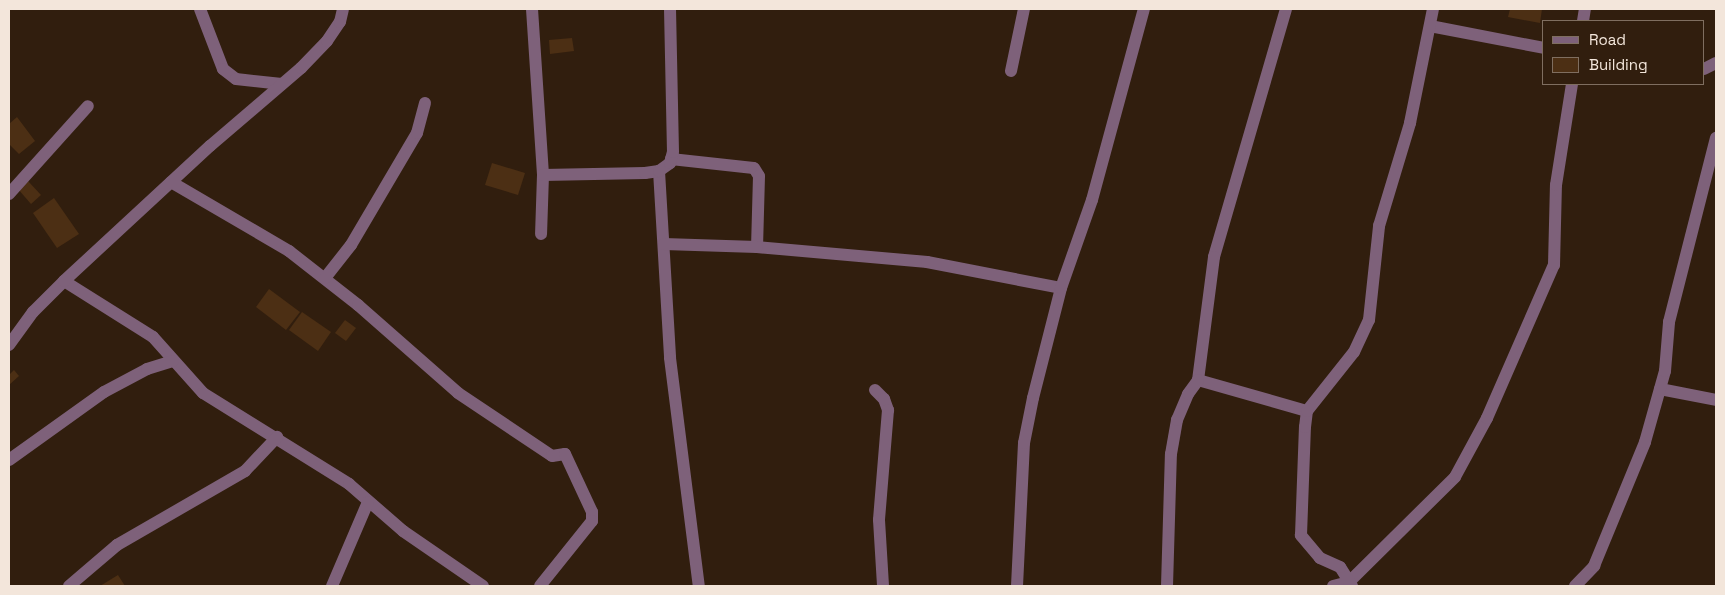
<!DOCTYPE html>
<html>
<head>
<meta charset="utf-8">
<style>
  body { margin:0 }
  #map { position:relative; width:1725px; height:595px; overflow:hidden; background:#311e0e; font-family:"Space Grotesk",sans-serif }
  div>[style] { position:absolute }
  .building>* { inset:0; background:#4c2f14 }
  .minor>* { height:12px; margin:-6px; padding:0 6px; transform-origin:6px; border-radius:6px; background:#7e617a }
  span { translate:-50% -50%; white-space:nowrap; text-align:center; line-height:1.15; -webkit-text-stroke:4px #311e0e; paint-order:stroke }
  .frame { position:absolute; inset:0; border:10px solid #f3e6db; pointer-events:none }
  .legend { position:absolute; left:1542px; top:20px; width:162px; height:65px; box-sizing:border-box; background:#311e0e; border:1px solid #7f6e60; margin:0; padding:6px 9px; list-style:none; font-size:15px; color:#f3e6db }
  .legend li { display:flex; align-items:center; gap:10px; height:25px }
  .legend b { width:25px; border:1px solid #7f6e60 }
</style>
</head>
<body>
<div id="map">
  <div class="building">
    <i style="clip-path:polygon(1510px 9px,1542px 9px,1540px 23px,1508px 17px)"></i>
    <i style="clip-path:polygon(572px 38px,574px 51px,550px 54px,549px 40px)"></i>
    <i style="clip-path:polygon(17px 117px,35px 141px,19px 154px,9px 144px,9px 124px)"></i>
    <i style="clip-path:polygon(492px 163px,525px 173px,518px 195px,485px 185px)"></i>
    <i style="clip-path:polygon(28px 181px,41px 195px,31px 204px,18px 189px)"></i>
    <i style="clip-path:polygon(54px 198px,79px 234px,57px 248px,33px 213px)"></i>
    <i style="clip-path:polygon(269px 289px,300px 312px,286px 330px,256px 307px)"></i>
    <i style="clip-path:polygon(302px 312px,331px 332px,318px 351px,289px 330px)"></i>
    <i style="clip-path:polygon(345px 320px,356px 328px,346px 341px,335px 333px)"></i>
    <i style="clip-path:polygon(14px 370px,19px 376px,9px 385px,9px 375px)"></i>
    <i style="clip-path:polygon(118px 575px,125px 586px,100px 586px)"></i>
  </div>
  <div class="minor">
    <i style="left:200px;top:9px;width:64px;rotate:69deg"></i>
    <i style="left:223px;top:69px;width:16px;rotate:38deg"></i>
    <i style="left:236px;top:79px;width:46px;rotate:6.2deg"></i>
    <i style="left:532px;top:9px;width:166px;rotate:86.2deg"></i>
    <i style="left:543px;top:175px;width:59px;rotate:91.9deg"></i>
    <i style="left:1286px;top:9px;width:258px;rotate:106.2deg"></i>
    <i style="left:1214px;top:257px;width:124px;rotate:97.4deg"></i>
    <i style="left:1198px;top:380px;width:113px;rotate:15.9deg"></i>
    <i style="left:1583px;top:21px;width:12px;rotate:-81deg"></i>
    <i style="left:1430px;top:26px;width:116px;rotate:10.9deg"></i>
    <i style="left:1704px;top:69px;width:13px;rotate:-27deg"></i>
    <i style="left:1011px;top:71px;width:63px;rotate:-78.2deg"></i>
    <i style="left:671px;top:159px;width:83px;rotate:6.2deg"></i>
    <i style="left:754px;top:168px;width:9px;rotate:58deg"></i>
    <i style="left:759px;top:176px;width:71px;rotate:91.6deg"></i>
    <i style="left:757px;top:247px;width:171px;rotate:5deg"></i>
    <i style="left:927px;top:262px;width:136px;rotate:11deg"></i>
    <i style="left:659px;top:171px;width:187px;rotate:86.6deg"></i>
    <i style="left:670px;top:358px;width:230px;rotate:82.8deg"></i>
    <i style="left:543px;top:175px;width:102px;rotate:-1.1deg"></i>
    <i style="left:645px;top:173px;width:14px;rotate:-8deg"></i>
    <i style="left:659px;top:171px;width:14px;rotate:-36deg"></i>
    <i style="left:670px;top:163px;width:11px;rotate:-75deg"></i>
    <i style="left:673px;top:152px;width:143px;rotate:-91.2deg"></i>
    <i style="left:171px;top:182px;width:137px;rotate:30.3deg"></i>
    <i style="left:289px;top:251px;width:88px;rotate:38deg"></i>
    <i style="left:358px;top:305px;width:133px;rotate:41.3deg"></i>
    <i style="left:458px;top:393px;width:113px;rotate:33.8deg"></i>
    <i style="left:552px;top:456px;width:13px;rotate:-9deg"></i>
    <i style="left:565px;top:454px;width:64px;rotate:65deg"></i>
    <i style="left:592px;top:512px;width:9px;rotate:90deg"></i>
    <i style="left:592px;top:521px;width:83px;rotate:128.7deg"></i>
    <i style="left:9px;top:194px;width:118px;rotate:-48.1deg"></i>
    <i style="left:664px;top:244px;width:93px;rotate:1.8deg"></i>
    <i style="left:325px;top:278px;width:42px;rotate:-51.8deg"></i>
    <i style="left:351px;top:245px;width:130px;rotate:-59.5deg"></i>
    <i style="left:417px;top:133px;width:31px;rotate:-75deg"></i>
    <i style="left:64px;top:281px;width:105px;rotate:32.2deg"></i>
    <i style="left:153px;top:337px;width:75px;rotate:48.2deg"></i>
    <i style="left:203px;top:393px;width:172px;rotate:31.9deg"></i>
    <i style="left:349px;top:484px;width:72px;rotate:41deg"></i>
    <i style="left:403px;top:531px;width:97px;rotate:34.5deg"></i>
    <i style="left:9px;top:345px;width:41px;rotate:-54deg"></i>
    <i style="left:33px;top:312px;width:44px;rotate:-45deg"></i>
    <i style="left:64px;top:281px;width:199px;rotate:-42.8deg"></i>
    <i style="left:210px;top:146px;width:120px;rotate:-40.6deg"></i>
    <i style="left:301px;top:68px;width:37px;rotate:-46deg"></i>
    <i style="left:327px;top:41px;width:23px;rotate:-56deg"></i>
    <i style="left:340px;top:22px;width:13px;rotate:-77deg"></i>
    <i style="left:1660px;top:389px;width:57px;rotate:11.1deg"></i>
    <i style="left:875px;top:390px;width:13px;rotate:45deg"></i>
    <i style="left:884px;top:399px;width:12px;rotate:70deg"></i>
    <i style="left:888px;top:410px;width:110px;rotate:94.7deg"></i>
    <i style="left:879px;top:520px;width:66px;rotate:86.5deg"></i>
    <i style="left:9px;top:460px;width:117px;rotate:-35.6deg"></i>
    <i style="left:104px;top:392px;width:49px;rotate:-28.1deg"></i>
    <i style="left:147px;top:369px;width:27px;rotate:-17deg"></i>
    <i style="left:69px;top:586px;width:63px;rotate:-40.5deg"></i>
    <i style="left:117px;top:545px;width:148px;rotate:-30deg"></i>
    <i style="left:245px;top:471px;width:47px;rotate:-46.7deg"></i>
    <i style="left:332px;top:586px;width:91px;rotate:-66.8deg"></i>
    <i style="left:1017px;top:586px;width:143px;rotate:-87.2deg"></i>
    <i style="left:1024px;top:443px;width:46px;rotate:-78.7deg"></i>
    <i style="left:1033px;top:398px;width:114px;rotate:-75.7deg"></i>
    <i style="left:1061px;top:288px;width:93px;rotate:-70.6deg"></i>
    <i style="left:1092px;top:200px;width:198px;rotate:-74.8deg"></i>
    <i style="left:1167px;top:586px;width:132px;rotate:-88.3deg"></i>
    <i style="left:1171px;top:454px;width:35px;rotate:-80deg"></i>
    <i style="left:1177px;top:420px;width:28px;rotate:-67deg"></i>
    <i style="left:1188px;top:394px;width:17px;rotate:-54deg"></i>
    <i style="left:1333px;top:586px;width:16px;rotate:-14deg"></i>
    <i style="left:1349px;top:582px;width:149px;rotate:-44.7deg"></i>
    <i style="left:1455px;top:477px;width:67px;rotate:-61.5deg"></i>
    <i style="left:1487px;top:418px;width:167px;rotate:-66.4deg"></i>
    <i style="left:1554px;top:265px;width:80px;rotate:-88.6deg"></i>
    <i style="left:1556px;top:185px;width:102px;rotate:-81deg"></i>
    <i style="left:1352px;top:586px;width:22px;rotate:-122deg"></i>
    <i style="left:1340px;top:567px;width:22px;rotate:-156deg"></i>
    <i style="left:1320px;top:558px;width:30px;rotate:-130deg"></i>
    <i style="left:1301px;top:535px;width:108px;rotate:-87.9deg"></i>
    <i style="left:1305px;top:427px;width:16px;rotate:-83deg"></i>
    <i style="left:1307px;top:411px;width:75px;rotate:-51.5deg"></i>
    <i style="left:1354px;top:352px;width:35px;rotate:-65deg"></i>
    <i style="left:1369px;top:320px;width:95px;rotate:-83.9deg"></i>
    <i style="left:1379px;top:226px;width:108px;rotate:-73.2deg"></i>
    <i style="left:1410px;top:123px;width:116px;rotate:-78.6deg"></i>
    <i style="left:1575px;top:586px;width:28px;rotate:-46deg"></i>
    <i style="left:1594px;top:566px;width:134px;rotate:-67.6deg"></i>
    <i style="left:1645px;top:442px;width:74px;rotate:-74.3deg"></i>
    <i style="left:1665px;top:371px;width:49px;rotate:-85.3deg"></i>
    <i style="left:1669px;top:322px;width:190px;rotate:-75.7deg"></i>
  </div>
  <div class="frame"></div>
  <ul class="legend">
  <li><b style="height:6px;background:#7e617a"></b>Road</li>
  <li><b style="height:14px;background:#4c2f14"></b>Building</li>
  </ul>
</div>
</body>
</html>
